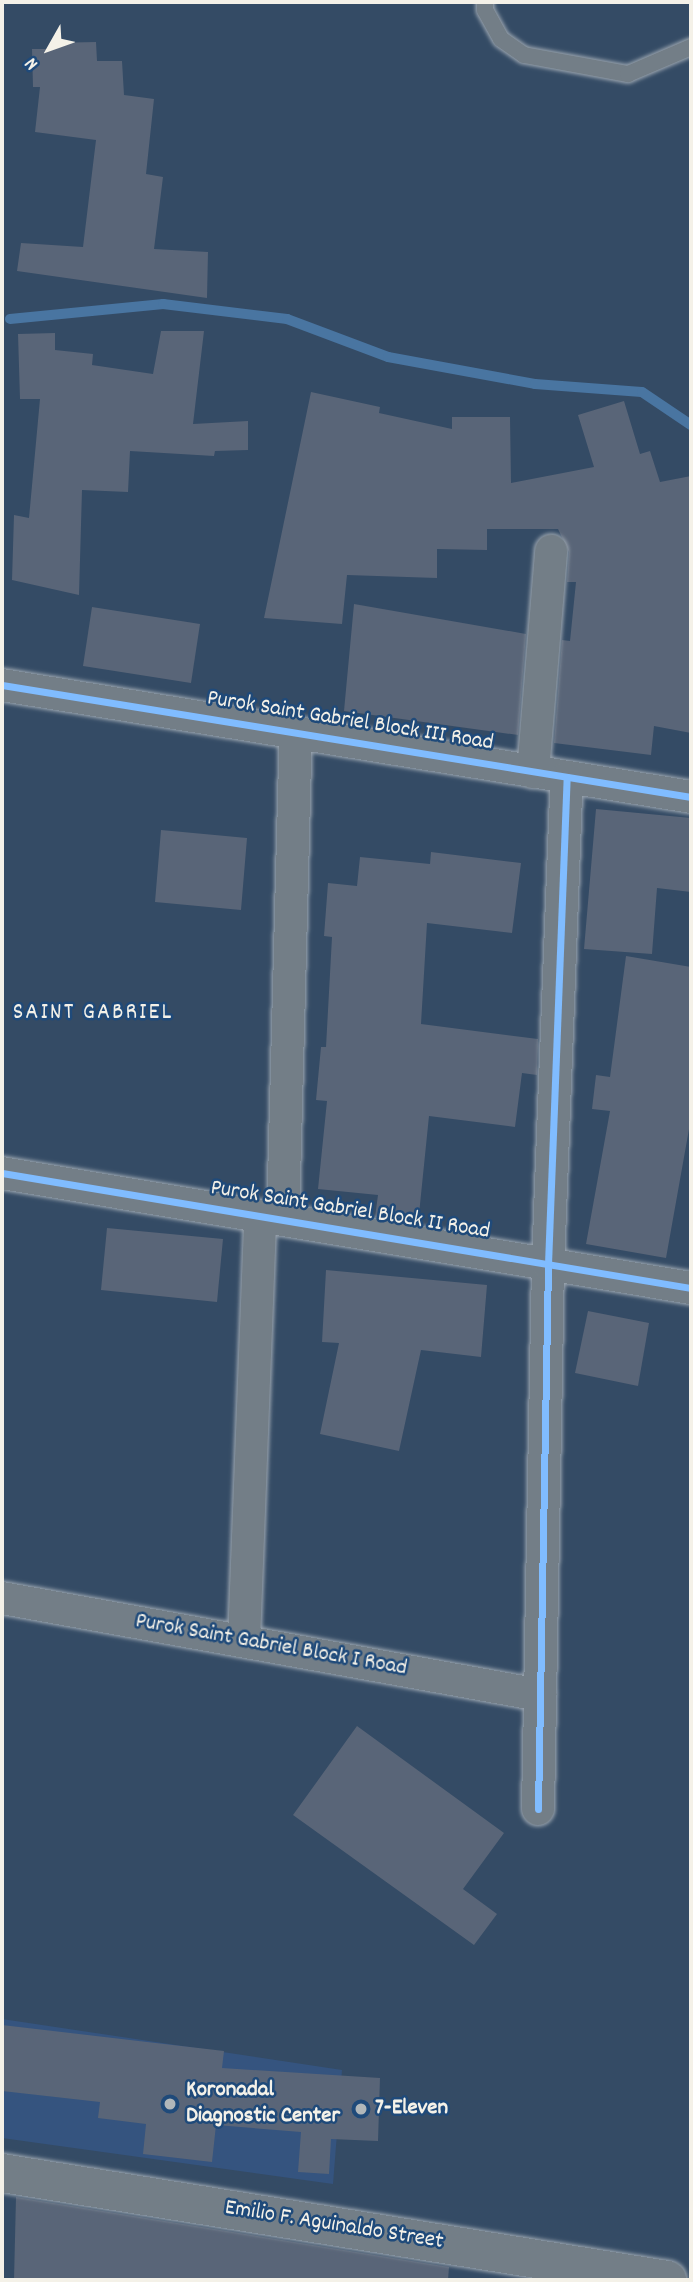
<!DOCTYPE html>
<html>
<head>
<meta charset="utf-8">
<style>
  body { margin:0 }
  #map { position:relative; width:693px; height:2282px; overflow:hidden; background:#344b65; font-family:Dekko,sans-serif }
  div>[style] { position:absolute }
  .built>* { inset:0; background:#35547f }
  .stream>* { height:10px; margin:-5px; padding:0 5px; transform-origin:5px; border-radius:5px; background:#4975a1 }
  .building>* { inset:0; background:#596578 }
  .roads { filter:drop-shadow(0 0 2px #9ba5af) drop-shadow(0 0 2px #9ba5af) }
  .lane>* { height:16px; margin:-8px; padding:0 8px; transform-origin:8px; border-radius:8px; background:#737e87 }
  .street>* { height:32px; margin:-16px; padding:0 16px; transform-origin:16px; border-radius:16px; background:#737e87 }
  .secondary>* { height:38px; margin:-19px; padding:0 19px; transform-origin:19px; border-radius:19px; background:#737e87 }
  .cycleway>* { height:7px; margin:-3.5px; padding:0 3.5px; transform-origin:3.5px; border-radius:3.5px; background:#80bcff }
  .dots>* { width:19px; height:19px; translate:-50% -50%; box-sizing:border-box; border:4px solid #1f4a7a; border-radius:50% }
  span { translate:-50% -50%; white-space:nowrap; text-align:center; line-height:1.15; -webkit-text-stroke:5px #1f4a7a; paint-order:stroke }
  .street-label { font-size:23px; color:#f4f1e8 }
  .poi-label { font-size:23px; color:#f4f1e8; font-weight:700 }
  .left { translate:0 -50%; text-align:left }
  .neighbourhood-label { font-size:24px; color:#f4f1e8; letter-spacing:2px }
  .frame { position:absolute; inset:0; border:4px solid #f4f1e8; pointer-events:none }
  .north { position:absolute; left:14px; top:14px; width:70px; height:70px; -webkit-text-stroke:5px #1f4a7a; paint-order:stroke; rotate:230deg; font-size:19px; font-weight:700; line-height:28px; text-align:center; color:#f4f1e8 }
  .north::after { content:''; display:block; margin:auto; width:24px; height:32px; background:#f4f1e8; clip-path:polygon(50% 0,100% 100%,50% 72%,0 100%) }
</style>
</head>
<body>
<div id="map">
  <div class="built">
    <i style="clip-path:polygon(2px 2019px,342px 2070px,333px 2184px,2px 2138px)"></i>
  </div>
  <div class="stream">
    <i style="left:10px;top:319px;width:154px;rotate:-5.6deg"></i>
    <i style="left:163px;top:304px;width:125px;rotate:6.9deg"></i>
    <i style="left:287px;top:319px;width:108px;rotate:20.6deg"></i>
    <i style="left:388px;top:357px;width:149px;rotate:10.4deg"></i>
    <i style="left:535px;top:384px;width:107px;rotate:4.3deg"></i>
    <i style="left:642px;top:392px;width:59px;rotate:34deg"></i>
  </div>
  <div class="building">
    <i style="clip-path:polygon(96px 42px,97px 61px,122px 61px,124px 95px,154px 99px,146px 174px,163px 177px,154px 249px,208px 252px,207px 298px,17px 271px,21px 243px,83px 247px,96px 140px,35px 132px,40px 87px,33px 87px,32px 49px,50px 49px,50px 43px)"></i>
    <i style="clip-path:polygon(161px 331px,204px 331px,193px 424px,248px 421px,248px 450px,215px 451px,214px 456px,130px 451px,128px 492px,82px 490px,79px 595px,12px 580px,14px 515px,29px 518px,40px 399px,20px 399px,18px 334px,55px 333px,55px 350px,93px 354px,92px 365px,153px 374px)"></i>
    <i style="clip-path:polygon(311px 392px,380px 407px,379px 413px,452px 429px,452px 417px,510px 417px,511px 483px,594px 467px,578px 415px,624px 401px,640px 454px,650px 451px,660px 482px,691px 476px,691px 733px,654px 726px,651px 755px,554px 743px,562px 640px,570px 641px,576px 582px,567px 582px,569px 552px,558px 529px,487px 529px,487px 550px,437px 549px,437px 578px,347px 575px,342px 624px,264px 618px)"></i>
    <i style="clip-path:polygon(354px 604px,526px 634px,518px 735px,344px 711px)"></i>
    <i style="clip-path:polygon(92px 607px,200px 624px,191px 683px,83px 666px)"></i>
    <i style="clip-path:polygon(596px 809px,691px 818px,691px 892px,657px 888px,652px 954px,584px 949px)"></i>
    <i style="clip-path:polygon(161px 830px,247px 838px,241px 910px,155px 902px)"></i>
    <i style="clip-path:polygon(431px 852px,521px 863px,512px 933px,427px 923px,421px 1024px,538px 1039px,537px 1075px,522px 1073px,515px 1127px,429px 1116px,418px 1224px,375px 1217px,378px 1195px,318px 1189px,327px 1101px,316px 1100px,321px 1047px,326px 1047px,332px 937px,324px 936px,328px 883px,357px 886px,360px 857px,430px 864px)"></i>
    <i style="clip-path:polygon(626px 956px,691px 967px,691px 1118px,666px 1258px,586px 1244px,610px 1111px,592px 1109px,596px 1075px,610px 1077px)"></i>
    <i style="clip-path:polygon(107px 1228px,223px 1239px,217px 1302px,101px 1290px)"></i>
    <i style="clip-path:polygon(326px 1270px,487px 1285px,481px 1357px,421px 1350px,399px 1451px,320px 1434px,339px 1343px,322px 1342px)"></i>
    <i style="clip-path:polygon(588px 1311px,649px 1323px,638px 1386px,575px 1373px)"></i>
    <i style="clip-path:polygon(357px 1726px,504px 1833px,463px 1889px,497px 1914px,474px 1945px,293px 1815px)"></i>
    <i style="clip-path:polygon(2px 2025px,224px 2051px,222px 2068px,380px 2078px,378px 2141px,331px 2139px,329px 2174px,298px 2172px,301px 2132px,216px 2125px,212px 2162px,143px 2154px,146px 2124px,98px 2118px,100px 2102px,2px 2091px)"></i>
    <i style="clip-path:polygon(16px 2197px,449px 2267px,448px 2280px,14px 2280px)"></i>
  </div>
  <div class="roads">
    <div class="lane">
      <i style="left:485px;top:2px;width:8px;rotate:90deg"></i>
      <i style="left:485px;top:10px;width:33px;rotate:61deg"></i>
      <i style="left:501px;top:39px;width:28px;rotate:35deg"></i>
      <i style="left:524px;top:55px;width:106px;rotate:10.4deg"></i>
      <i style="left:628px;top:74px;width:69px;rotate:-23.2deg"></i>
    </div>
    <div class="street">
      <i style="left:2px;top:685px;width:698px;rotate:9.23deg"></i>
      <i style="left:533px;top:772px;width:222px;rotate:-85.3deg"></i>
      <i style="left:2px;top:1173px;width:699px;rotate:9.48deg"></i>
      <i style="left:283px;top:1219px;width:486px;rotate:-88.5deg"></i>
      <i style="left:2px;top:1598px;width:547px;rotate:10.22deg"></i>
      <i style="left:244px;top:1641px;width:425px;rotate:-87.8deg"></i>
      <i style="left:538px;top:1809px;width:545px;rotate:-88.95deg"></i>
      <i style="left:548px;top:1264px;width:487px;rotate:-87.8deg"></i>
    </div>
    <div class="secondary">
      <i style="left:2px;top:2173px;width:674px;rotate:9.14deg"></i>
    </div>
  </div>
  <div class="cycleway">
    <i style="left:2px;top:685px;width:698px;rotate:9.23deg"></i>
    <i style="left:2px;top:1173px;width:699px;rotate:9.48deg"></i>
    <i style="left:538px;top:1809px;width:545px;rotate:-88.95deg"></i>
    <i style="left:548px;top:1264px;width:487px;rotate:-87.8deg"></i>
  </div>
  <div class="dots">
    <i style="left:170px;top:2104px;background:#b1b7ba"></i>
    <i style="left:361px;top:2109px;background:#b1b7ba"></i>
  </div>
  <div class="street-label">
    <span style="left:350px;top:722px;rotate:9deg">Purok Saint Gabriel Block III Road</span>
    <span style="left:350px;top:1211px;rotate:9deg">Purok Saint Gabriel Block II Road</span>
    <span style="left:271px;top:1646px;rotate:10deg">Purok Saint Gabriel Block I Road</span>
    <span style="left:334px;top:2226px;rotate:9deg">Emilio F. Aguinaldo Street</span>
  </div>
  <div class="poi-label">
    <span class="left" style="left:186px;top:2104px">Koronadal<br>Diagnostic Center</span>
    <span class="left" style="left:375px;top:2109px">7-Eleven</span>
  </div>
  <div class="neighbourhood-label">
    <span style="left:93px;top:1014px">SAINT GABRIEL</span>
  </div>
  <div class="frame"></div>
  <div class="north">N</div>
</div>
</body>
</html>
